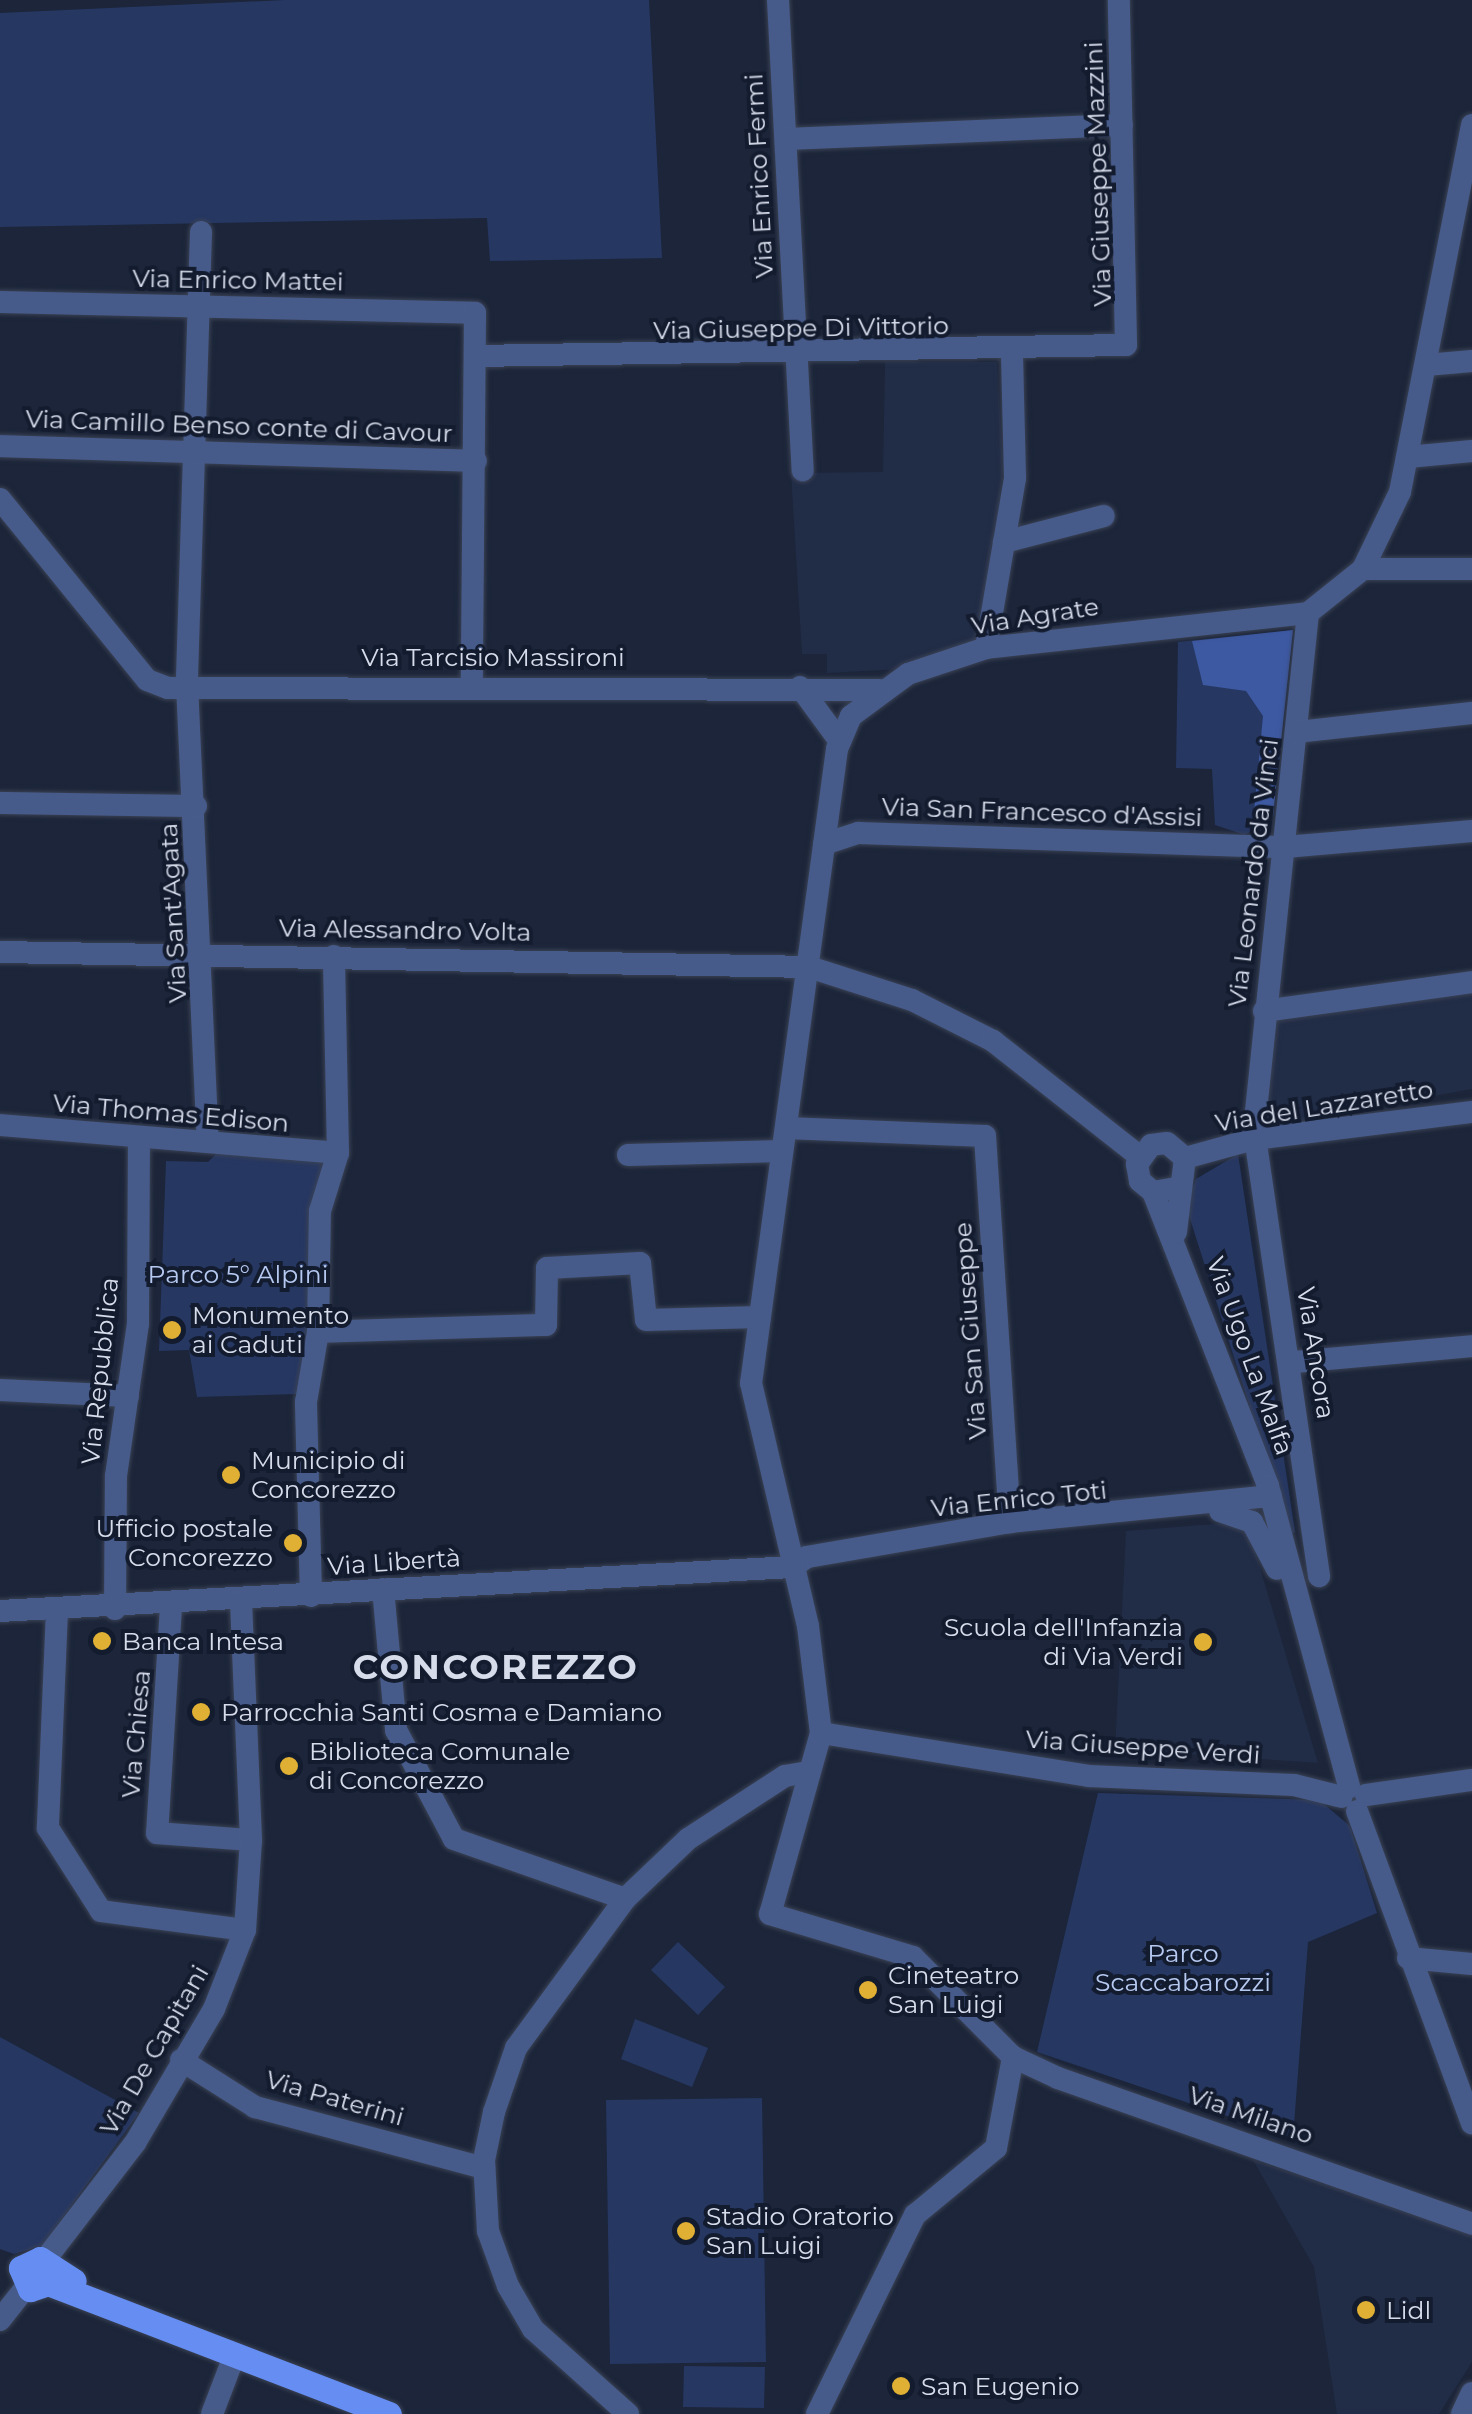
<!DOCTYPE html>
<html>
<head>
<meta charset="utf-8">
<style>
  body { margin:0 }
  #map { position:relative; width:1472px; height:2414px; overflow:hidden; background:#1c2539; font-family:Montserrat,sans-serif }
  div>[style] { position:absolute }
  .built>* { inset:0; background:#212c46 }
  .green>* { inset:0; background:#263762 }
  .forest>* { inset:0; background:#3d59a2 }
  .roads { filter:drop-shadow(0 0 2px #3a4255) drop-shadow(0 0 2px #3a4255) }
  .minor>* { height:22px; margin:-11px; padding:0 11px; transform-origin:11px; border-radius:11px; background:#475b8b }
  .major>* { height:25px; margin:-12.5px; padding:0 12.5px; transform-origin:12.5px; border-radius:12.5px; background:#668ef2 }
  .dots>* { width:28px; height:28px; translate:-50% -50%; box-sizing:border-box; border:5px solid #131b2f; border-radius:50% }
  span { translate:-50% -50%; white-space:nowrap; text-align:center; line-height:1.15; -webkit-text-stroke:8px #131b2f; paint-order:stroke }
  .street-label { font-size:25px; color:#d6dcea }
  .park-label { font-size:25px; color:#b6c9f1 }
  .poi-label { font-size:25px; color:#d6dcea }
  .left { translate:0 -50%; text-align:left }
  .right { translate:-100% -50%; text-align:right }
  .district-label { font-size:35px; color:#d6dcea; font-weight:700; letter-spacing:2.5px }
</style>
</head>
<body>
<div id="map">
  <div class="built">
    <i style="clip-path:polygon(885px 362px,997px 362px,1003px 471px,983px 636px,903px 669px,827px 673px,827px 654px,802px 654px,791px 473px,883px 472px)"></i>
    <i style="clip-path:polygon(1472px 992px,1472px 1089px,1268px 1126px,1273px 1022px)"></i>
    <i style="clip-path:polygon(1239px 1522px,1250px 1534px,1318px 1763px,1115px 1749px,1126px 1531px)"></i>
    <i style="clip-path:polygon(1253px 2160px,1472px 2235px,1472px 2362px,1439px 2414px,1337px 2414px,1314px 2267px)"></i>
  </div>
  <div class="green">
    <i style="clip-path:polygon(285px 0,649px 0,662px 258px,490px 261px,487px 218px,0 227px,0 13px)"></i>
    <i style="clip-path:polygon(1293px 630px,1273px 816px,1245px 835px,1215px 825px,1212px 769px,1176px 768px,1178px 642px)"></i>
    <i style="clip-path:polygon(218px 1152px,323px 1155px,312px 1335px,297px 1394px,197px 1397px,189px 1350px,159px 1351px,166px 1161px,208px 1162px)"></i>
    <i style="clip-path:polygon(1238px 1154px,1295px 1532px,1290px 1534px,1186px 1206px,1196px 1179px)"></i>
    <i style="clip-path:polygon(1098px 1793px,1319px 1800px,1350px 1826px,1377px 1913px,1308px 1942px,1293px 2138px,1037px 2052px)"></i>
    <i style="clip-path:polygon(678px 1942px,725px 1987px,698px 2015px,651px 1970px)"></i>
    <i style="clip-path:polygon(635px 2019px,708px 2048px,692px 2087px,621px 2059px)"></i>
    <i style="clip-path:polygon(0 2037px,139px 2113px,42px 2246px,14px 2254px,0 2249px)"></i>
    <i style="clip-path:polygon(762px 2098px,766px 2362px,610px 2364px,606px 2100px)"></i>
    <i style="clip-path:polygon(684px 2366px,765px 2367px,764px 2408px,683px 2407px)"></i>
  </div>
  <div class="forest">
    <i style="clip-path:polygon(1293px 630px,1273px 816px,1252px 833px,1263px 716px,1246px 691px,1203px 685px,1192px 641px)"></i>
  </div>
  <div class="roads">
    <div class="minor">
      <i style="left:778px;top:0;width:471px;rotate:87deg"></i>
      <i style="left:1472px;top:125px;width:374px;rotate:101.1deg"></i>
      <i style="left:1400px;top:492px;width:85px;rotate:115.7deg"></i>
      <i style="left:1363px;top:569px;width:70px;rotate:141.3deg"></i>
      <i style="left:1308px;top:613px;width:324px;rotate:173.8deg"></i>
      <i style="left:986px;top:648px;width:82px;rotate:161.6deg"></i>
      <i style="left:908px;top:674px;width:71px;rotate:143.6deg"></i>
      <i style="left:851px;top:716px;width:36px;rotate:113deg"></i>
      <i style="left:837px;top:749px;width:640px;rotate:97.72deg"></i>
      <i style="left:751px;top:1383px;width:250px;rotate:76.8deg"></i>
      <i style="left:808px;top:1626px;width:108px;rotate:83.1deg"></i>
      <i style="left:821px;top:1733px;width:188px;rotate:105.7deg"></i>
      <i style="left:770px;top:1914px;width:149px;rotate:16.7deg"></i>
      <i style="left:913px;top:1957px;width:141px;rotate:45deg"></i>
      <i style="left:1013px;top:2057px;width:50px;rotate:25deg"></i>
      <i style="left:1058px;top:2078px;width:439px;rotate:19.4deg"></i>
      <i style="left:786px;top:139px;width:336px;rotate:-2.4deg"></i>
      <i style="left:201px;top:232px;width:452px;rotate:91.8deg"></i>
      <i style="left:187px;top:684px;width:456px;rotate:87.4deg"></i>
      <i style="left:0;top:302px;width:475px;rotate:1.3deg"></i>
      <i style="left:475px;top:313px;width:370px;rotate:90.5deg"></i>
      <i style="left:475px;top:356px;width:651px;rotate:-0.97deg"></i>
      <i style="left:1126px;top:345px;width:345px;rotate:-91.2deg"></i>
      <i style="left:1426px;top:365px;width:46px;rotate:-5deg"></i>
      <i style="left:0;top:446px;width:476px;rotate:1.8deg"></i>
      <i style="left:1408px;top:457px;width:64px;rotate:-5.4deg"></i>
      <i style="left:0;top:499px;width:233px;rotate:50.9deg"></i>
      <i style="left:147px;top:680px;width:22px;rotate:21deg"></i>
      <i style="left:168px;top:688px;width:711px;rotate:0.16deg"></i>
      <i style="left:1004px;top:542px;width:103px;rotate:-14.6deg"></i>
      <i style="left:1363px;top:569px;width:109px"></i>
      <i style="left:1308px;top:613px;width:520px;rotate:95.96deg"></i>
      <i style="left:1254px;top:1130px;width:451px;rotate:81.7deg"></i>
      <i style="left:986px;top:648px;width:172px;rotate:-80.3deg"></i>
      <i style="left:1015px;top:478px;width:126px;rotate:-91.4deg"></i>
      <i style="left:800px;top:687px;width:66px;rotate:53.7deg"></i>
      <i style="left:1297px;top:732px;width:176px;rotate:-6.2deg"></i>
      <i style="left:0;top:803px;width:196px;rotate:0.9deg"></i>
      <i style="left:824px;top:844px;width:36px;rotate:-18deg"></i>
      <i style="left:858px;top:833px;width:427px;rotate:1.9deg"></i>
      <i style="left:1285px;top:847px;width:188px;rotate:-4.9deg"></i>
      <i style="left:0;top:952px;width:809px;rotate:1.06deg"></i>
      <i style="left:809px;top:967px;width:108px;rotate:17.8deg"></i>
      <i style="left:912px;top:1000px;width:91px;rotate:26.8deg"></i>
      <i style="left:993px;top:1041px;width:186px;rotate:38.2deg"></i>
      <i style="left:1264px;top:1011px;width:210px;rotate:-7.9deg"></i>
      <i style="left:0;top:1125px;width:339px;rotate:4.7deg"></i>
      <i style="left:786px;top:1128px;width:199px;rotate:2.3deg"></i>
      <i style="left:985px;top:1136px;width:387px;rotate:86.3deg"></i>
      <i style="left:628px;top:1155px;width:154px;rotate:-1.5deg"></i>
      <i style="left:1185px;top:1158px;width:72px;rotate:-15.4deg"></i>
      <i style="left:1254px;top:1139px;width:220px;rotate:-7.1deg"></i>
      <i style="left:1153px;top:1192px;width:316px;rotate:68.6deg"></i>
      <i style="left:1268px;top:1486px;width:312px;rotate:74.9deg"></i>
      <i style="left:1176px;top:1232px;width:75px;rotate:-83.1deg"></i>
      <i style="left:1185px;top:1158px;width:23px;rotate:-140deg"></i>
      <i style="left:1167px;top:1143px;width:16px;rotate:173deg"></i>
      <i style="left:1151px;top:1145px;width:24px;rotate:126deg"></i>
      <i style="left:1137px;top:1164px;width:17px;rotate:80deg"></i>
      <i style="left:1140px;top:1181px;width:17px;rotate:40deg"></i>
      <i style="left:1153px;top:1192px;width:23px;rotate:-10deg"></i>
      <i style="left:318px;top:1332px;width:228px;rotate:-1.8deg"></i>
      <i style="left:546px;top:1325px;width:57px;rotate:-89deg"></i>
      <i style="left:547px;top:1268px;width:93px;rotate:-3.1deg"></i>
      <i style="left:640px;top:1263px;width:57px;rotate:84deg"></i>
      <i style="left:646px;top:1320px;width:114px;rotate:-1.5deg"></i>
      <i style="left:1294px;top:1362px;width:179px;rotate:-5.1deg"></i>
      <i style="left:0;top:1390px;width:128px;rotate:2.7deg"></i>
      <i style="left:1220px;top:1511px;width:34px;rotate:19deg"></i>
      <i style="left:1252px;top:1522px;width:53px;rotate:62deg"></i>
      <i style="left:793px;top:1567px;width:17px;rotate:-36deg"></i>
      <i style="left:807px;top:1557px;width:206px;rotate:-9.8deg"></i>
      <i style="left:1010px;top:1522px;width:262px;rotate:-5.7deg"></i>
      <i style="left:383px;top:1589px;width:142px;rotate:84.7deg"></i>
      <i style="left:396px;top:1730px;width:123px;rotate:62deg"></i>
      <i style="left:454px;top:1839px;width:181px;rotate:19.3deg"></i>
      <i style="left:311px;top:1596px;width:194px;rotate:-91.5deg"></i>
      <i style="left:306px;top:1402px;width:71px;rotate:-80.3deg"></i>
      <i style="left:318px;top:1332px;width:121px;rotate:-89.1deg"></i>
      <i style="left:320px;top:1211px;width:61px;rotate:-72.8deg"></i>
      <i style="left:338px;top:1153px;width:197px;rotate:-91.2deg"></i>
      <i style="left:171px;top:1606px;width:227px;rotate:93.5deg"></i>
      <i style="left:157px;top:1833px;width:94px;rotate:4.3deg"></i>
      <i style="left:115px;top:1609px;width:133px;rotate:-89.6deg"></i>
      <i style="left:116px;top:1476px;width:154px;rotate:-81.8deg"></i>
      <i style="left:138px;top:1324px;width:185px;rotate:-89.7deg"></i>
      <i style="left:57px;top:1610px;width:218px;rotate:92.4deg"></i>
      <i style="left:48px;top:1828px;width:98px;rotate:57.4deg"></i>
      <i style="left:101px;top:1911px;width:145px;rotate:7.5deg"></i>
      <i style="left:0;top:1611px;width:794px;rotate:-3.18deg"></i>
      <i style="left:821px;top:1733px;width:271px;rotate:9.1deg"></i>
      <i style="left:1089px;top:1776px;width:205px;rotate:2.5deg"></i>
      <i style="left:1294px;top:1785px;width:49px;rotate:14deg"></i>
      <i style="left:1366px;top:1795px;width:107px;rotate:-8.1deg"></i>
      <i style="left:1357px;top:1811px;width:333px;rotate:69.8deg"></i>
      <i style="left:1408px;top:1958px;width:64px;rotate:5.4deg"></i>
      <i style="left:181px;top:2060px;width:88px;rotate:32.4deg"></i>
      <i style="left:255px;top:2107px;width:237px;rotate:14.9deg"></i>
      <i style="left:44px;top:2261px;width:149px;rotate:-52.4deg"></i>
      <i style="left:135px;top:2143px;width:156px;rotate:-59.5deg"></i>
      <i style="left:214px;top:2009px;width:85px;rotate:-68.6deg"></i>
      <i style="left:245px;top:1930px;width:90px;rotate:-86.2deg"></i>
      <i style="left:251px;top:1840px;width:238px;rotate:-92.4deg"></i>
      <i style="left:0;top:2320px;width:42px;rotate:-51.8deg"></i>
      <i style="left:212px;top:2414px;width:59px;rotate:-69.1deg"></i>
      <i style="left:628px;top:2414px;width:127px;rotate:-138.2deg"></i>
      <i style="left:533px;top:2329px;width:50px;rotate:-120.2deg"></i>
      <i style="left:508px;top:2286px;width:59px;rotate:-110deg"></i>
      <i style="left:488px;top:2231px;width:71px;rotate:-93.2deg"></i>
      <i style="left:484px;top:2160px;width:49px;rotate:-78.2deg"></i>
      <i style="left:494px;top:2112px;width:68px;rotate:-71deg"></i>
      <i style="left:516px;top:2048px;width:185px;rotate:-53.8deg"></i>
      <i style="left:625px;top:1899px;width:87px;rotate:-43.6deg"></i>
      <i style="left:688px;top:1839px;width:116px;rotate:-33deg"></i>
      <i style="left:785px;top:1776px;width:23px;rotate:-10deg"></i>
      <i style="left:817px;top:2414px;width:222px;rotate:-63.8deg"></i>
      <i style="left:915px;top:2215px;width:105px;rotate:-39.6deg"></i>
      <i style="left:996px;top:2148px;width:93px;rotate:-79.4deg"></i>
      <i style="left:1462px;top:2414px;width:23px;rotate:-65deg"></i>
    </div>
    <div class="major">
      <i style="left:21px;top:2268px;width:23px;rotate:67deg"></i>
      <i style="left:30px;top:2289px;width:19px;rotate:-18deg"></i>
      <i style="left:48px;top:2283px;width:365px;rotate:21deg"></i>
      <i style="left:21px;top:2268px;width:21px;rotate:-25deg"></i>
      <i style="left:40px;top:2259px;width:40px;rotate:32.9deg"></i>
    </div>
  </div>
  <div class="dots">
    <i style="left:172px;top:1330px;background:#e0b034"></i>
    <i style="left:231px;top:1475px;background:#e0b034"></i>
    <i style="left:293px;top:1543px;background:#e0b034"></i>
    <i style="left:102px;top:1641px;background:#e0b034"></i>
    <i style="left:1203px;top:1642px;background:#e0b034"></i>
    <i style="left:201px;top:1712px;background:#e0b034"></i>
    <i style="left:289px;top:1766px;background:#e0b034"></i>
    <i style="left:868px;top:1990px;background:#e0b034"></i>
    <i style="left:686px;top:2231px;background:#e0b034"></i>
    <i style="left:1366px;top:2310px;background:#e0b034"></i>
    <i style="left:901px;top:2386px;background:#e0b034"></i>
  </div>
  <div class="street-label">
    <span style="left:1098px;top:174px;rotate:-92deg">Via Giuseppe Mazzini</span>
    <span style="left:759px;top:176px;rotate:-93deg">Via Enrico Fermi</span>
    <span style="left:238px;top:280px;rotate:1deg">Via Enrico Mattei</span>
    <span style="left:801px;top:328px;rotate:-1deg">Via Giuseppe Di Vittorio</span>
    <span style="left:239px;top:426px;rotate:2deg">Via Camillo Benso conte di Cavour</span>
    <span style="left:1035px;top:616px;rotate:-9deg">Via Agrate</span>
    <span style="left:493px;top:657px">Via Tarcisio Massironi</span>
    <span style="left:1042px;top:812px;rotate:2deg">Via San Francesco d'Assisi</span>
    <span style="left:1253px;top:873px;rotate:-83deg">Via Leonardo da Vinci</span>
    <span style="left:173px;top:913px;rotate:-93deg">Via Sant'Agata</span>
    <span style="left:405px;top:930px;rotate:1deg">Via Alessandro Volta</span>
    <span style="left:1324px;top:1106px;rotate:-9deg">Via del Lazzaretto</span>
    <span style="left:171px;top:1113px;rotate:5deg">Via Thomas Edison</span>
    <span style="left:970px;top:1331px;rotate:-94deg">Via San Giuseppe</span>
    <span style="left:1316px;top:1353px;rotate:81deg">Via Ancora</span>
    <span style="left:1250px;top:1356px;rotate:70deg">Via Ugo La Malfa</span>
    <span style="left:100px;top:1371px;rotate:-84deg">Via Repubblica</span>
    <span style="left:1019px;top:1499px;rotate:-6deg">Via Enrico Toti</span>
    <span style="left:394px;top:1562px;rotate:-4deg">Via Libertà</span>
    <span style="left:136px;top:1734px;rotate:-85deg">Via Chiesa</span>
    <span style="left:1143px;top:1747px;rotate:4deg">Via Giuseppe Verdi</span>
    <span style="left:154px;top:2050px;rotate:-60deg">Via De Capitani</span>
    <span style="left:335px;top:2098px;rotate:16deg">Via Paterini</span>
    <span style="left:1251px;top:2115px;rotate:19deg">Via Milano</span>
  </div>
  <div class="park-label">
    <span style="left:238px;top:1274px">Parco 5° Alpini</span>
    <span style="left:1183px;top:1968px">Parco<br>Scaccabarozzi</span>
  </div>
  <div class="poi-label">
    <span class="left" style="left:192px;top:1330px">Monumento<br>ai Caduti</span>
    <span class="left" style="left:251px;top:1475px">Municipio di<br>Concorezzo</span>
    <span class="right" style="left:273px;top:1543px">Ufficio postale<br>Concorezzo</span>
    <span class="right" style="left:1183px;top:1642px">Scuola dell'Infanzia<br>di Via Verdi</span>
    <span class="left" style="left:122px;top:1641px">Banca Intesa</span>
    <span class="left" style="left:221px;top:1712px">Parrocchia Santi Cosma e Damiano</span>
    <span class="left" style="left:309px;top:1766px">Biblioteca Comunale<br>di Concorezzo</span>
    <span class="left" style="left:888px;top:1990px">Cineteatro<br>San Luigi</span>
    <span class="left" style="left:706px;top:2231px">Stadio Oratorio<br>San Luigi</span>
    <span class="left" style="left:1386px;top:2310px">Lidl</span>
    <span class="left" style="left:921px;top:2386px">San Eugenio</span>
  </div>
  <div class="district-label">
    <span style="left:496px;top:1667px">CONCOREZZO</span>
  </div>
</div>
</body>
</html>
